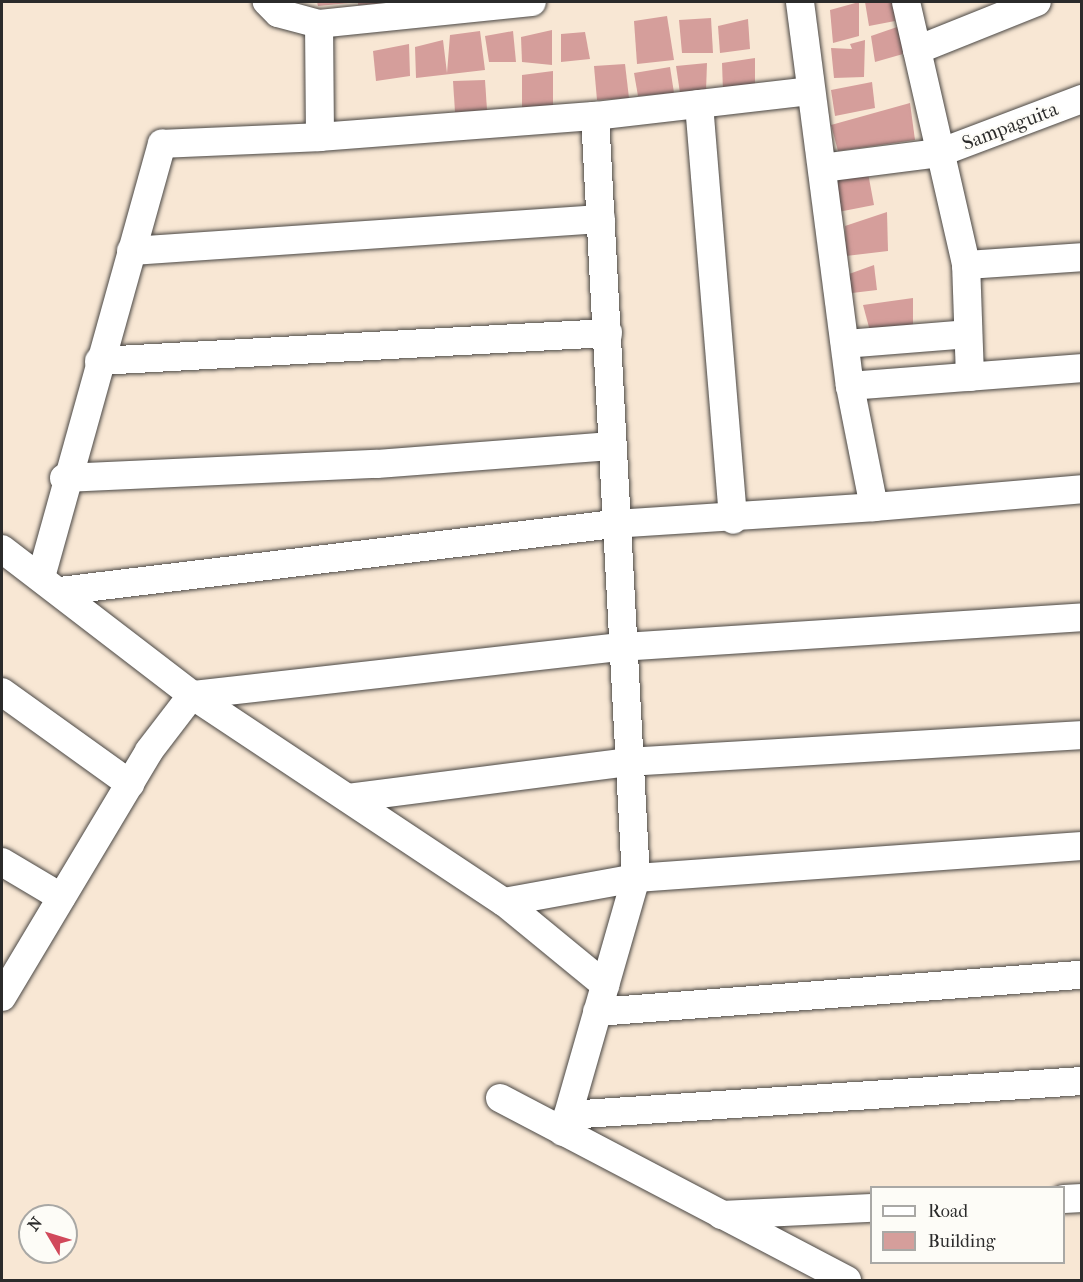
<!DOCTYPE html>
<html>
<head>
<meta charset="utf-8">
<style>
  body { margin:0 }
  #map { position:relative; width:1083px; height:1282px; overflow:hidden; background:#f8e7d4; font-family:"IM FELL French Canon",serif }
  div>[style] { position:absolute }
  .building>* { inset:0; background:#d59e9b }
  .roads { filter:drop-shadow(0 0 2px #4a4744) drop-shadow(0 0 2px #4a4744) }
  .minor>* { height:28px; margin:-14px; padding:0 14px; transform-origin:14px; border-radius:14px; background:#fff }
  span { translate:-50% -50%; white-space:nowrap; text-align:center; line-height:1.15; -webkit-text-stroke:4.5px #fdfcf7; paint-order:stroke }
  .street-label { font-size:20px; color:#2b2b2b }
  .frame { position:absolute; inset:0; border:3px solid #2b2b2b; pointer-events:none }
  .legend { position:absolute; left:870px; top:1186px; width:195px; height:78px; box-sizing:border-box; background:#fdfcf7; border:2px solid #a9a8a5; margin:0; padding:8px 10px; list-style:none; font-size:18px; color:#2b2b2b }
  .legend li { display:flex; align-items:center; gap:12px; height:30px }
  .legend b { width:30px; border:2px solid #a9a8a5 }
  .north { position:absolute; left:18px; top:1204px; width:60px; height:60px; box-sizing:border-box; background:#fdfcf7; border:2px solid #a9a8a5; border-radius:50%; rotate:308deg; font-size:16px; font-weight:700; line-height:24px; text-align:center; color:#2b2b2b }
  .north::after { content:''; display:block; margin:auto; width:21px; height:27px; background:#d1495b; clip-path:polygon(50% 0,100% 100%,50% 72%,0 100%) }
</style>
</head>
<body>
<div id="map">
  <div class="building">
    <i style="clip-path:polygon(317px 2px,348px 2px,349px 3px,318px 6px)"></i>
    <i style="clip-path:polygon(358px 2px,388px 2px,388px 3px,358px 5px)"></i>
    <i style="clip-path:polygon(859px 2px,859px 36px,833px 43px,830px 10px)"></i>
    <i style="clip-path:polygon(865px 2px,893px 2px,895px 21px,869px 26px)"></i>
    <i style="clip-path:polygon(667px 16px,674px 60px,637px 64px,634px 21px)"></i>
    <i style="clip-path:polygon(711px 18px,713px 53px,682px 53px,679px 20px)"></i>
    <i style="clip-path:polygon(748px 19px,750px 49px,720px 53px,718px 26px)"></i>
    <i style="clip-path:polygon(900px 26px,903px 54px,875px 62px,871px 36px)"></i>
    <i style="clip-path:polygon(552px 30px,552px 65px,522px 62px,521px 37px)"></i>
    <i style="clip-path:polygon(480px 31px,485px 70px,416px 78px,415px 47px,443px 40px,447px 73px,450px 35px)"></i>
    <i style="clip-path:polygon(513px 31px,516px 62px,489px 62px,485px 36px)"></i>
    <i style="clip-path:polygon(585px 32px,590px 59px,561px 62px,561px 34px)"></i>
    <i style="clip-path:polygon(865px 40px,864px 77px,834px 78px,831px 48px,852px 49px,850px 44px)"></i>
    <i style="clip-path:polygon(409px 44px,410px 76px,376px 81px,373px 51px)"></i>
    <i style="clip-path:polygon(755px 58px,755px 90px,723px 91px,722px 63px)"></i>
    <i style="clip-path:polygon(707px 63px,706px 91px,680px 93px,676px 66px)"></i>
    <i style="clip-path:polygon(625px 64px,629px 98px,597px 100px,594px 66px)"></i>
    <i style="clip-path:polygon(670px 67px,674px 93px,638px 96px,634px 73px)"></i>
    <i style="clip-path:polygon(553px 71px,553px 109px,522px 115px,522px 75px)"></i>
    <i style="clip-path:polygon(485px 80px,487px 110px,455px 112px,453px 81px)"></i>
    <i style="clip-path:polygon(872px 82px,875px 108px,835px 116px,831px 90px)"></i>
    <i style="clip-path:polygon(910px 103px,915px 140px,838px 151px,831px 125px)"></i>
    <i style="clip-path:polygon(868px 173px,874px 205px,838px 212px,838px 175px)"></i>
    <i style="clip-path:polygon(887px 212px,888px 251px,846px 256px,845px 226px)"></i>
    <i style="clip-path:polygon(874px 265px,877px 290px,852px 293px,849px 274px)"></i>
    <i style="clip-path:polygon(913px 298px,913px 327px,870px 331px,863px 305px)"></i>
  </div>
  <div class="roads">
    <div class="minor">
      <i style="left:800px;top:2px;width:387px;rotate:82.6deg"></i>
      <i style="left:850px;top:386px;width:123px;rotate:78.8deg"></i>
      <i style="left:874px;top:507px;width:209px;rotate:-4.9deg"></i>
      <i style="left:906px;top:2px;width:270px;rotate:77.1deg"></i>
      <i style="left:319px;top:24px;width:214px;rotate:-5.9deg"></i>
      <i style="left:917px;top:50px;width:129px;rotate:-21.8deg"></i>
      <i style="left:699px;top:104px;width:417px;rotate:85.3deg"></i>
      <i style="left:320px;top:137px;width:276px;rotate:-4.4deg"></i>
      <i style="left:595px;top:116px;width:217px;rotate:-6.6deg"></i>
      <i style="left:822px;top:168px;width:118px;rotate:-7.3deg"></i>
      <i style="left:939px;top:153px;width:153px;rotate:-20.7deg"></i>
      <i style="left:131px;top:251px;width:471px;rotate:-3.9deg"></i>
      <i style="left:845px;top:344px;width:123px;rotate:-4.6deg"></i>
      <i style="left:99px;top:361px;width:510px;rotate:-3.15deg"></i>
      <i style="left:970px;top:377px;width:112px;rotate:-92deg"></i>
      <i style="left:966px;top:265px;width:116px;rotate:-3.9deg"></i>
      <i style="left:850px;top:386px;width:233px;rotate:-4.4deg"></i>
      <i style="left:64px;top:478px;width:313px;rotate:-2.6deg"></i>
      <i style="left:377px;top:464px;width:235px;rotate:-4.4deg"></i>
      <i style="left:2px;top:549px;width:240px;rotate:37.5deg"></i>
      <i style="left:192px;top:695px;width:374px;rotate:33.6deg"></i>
      <i style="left:504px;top:902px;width:134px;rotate:-10.3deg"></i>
      <i style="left:636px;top:878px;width:447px;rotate:-4.1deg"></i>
      <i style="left:41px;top:577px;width:450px;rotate:-74.4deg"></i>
      <i style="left:162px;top:144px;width:158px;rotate:-2.5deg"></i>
      <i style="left:320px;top:137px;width:113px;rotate:-90.5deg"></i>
      <i style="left:319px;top:24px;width:42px;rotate:-165deg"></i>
      <i style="left:278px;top:13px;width:16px;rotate:-135deg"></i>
      <i style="left:60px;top:591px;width:558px;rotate:-6.9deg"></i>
      <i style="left:614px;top:524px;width:261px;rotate:-3.7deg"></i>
      <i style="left:2px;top:692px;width:158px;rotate:35.7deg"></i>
      <i style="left:348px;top:798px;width:282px;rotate:-7.3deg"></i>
      <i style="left:628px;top:762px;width:455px;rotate:-3.4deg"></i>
      <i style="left:2px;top:862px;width:69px;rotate:30.7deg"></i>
      <i style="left:504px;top:902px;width:131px;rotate:39.4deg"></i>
      <i style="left:2px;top:997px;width:287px;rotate:-59.1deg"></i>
      <i style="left:149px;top:751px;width:71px;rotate:-52.5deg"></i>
      <i style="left:192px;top:695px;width:433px;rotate:-6.4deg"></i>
      <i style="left:622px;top:647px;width:461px;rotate:-3.7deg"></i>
      <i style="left:597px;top:1012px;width:486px;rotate:-4.4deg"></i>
      <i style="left:500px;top:1098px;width:392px;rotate:27.7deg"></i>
      <i style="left:568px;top:1115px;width:515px;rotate:-3.78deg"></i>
      <i style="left:563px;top:1132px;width:264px;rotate:-74deg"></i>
      <i style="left:636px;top:878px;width:763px;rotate:-93.08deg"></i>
      <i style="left:1064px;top:1199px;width:18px;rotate:-3deg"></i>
      <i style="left:721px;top:1215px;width:151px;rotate:-2.7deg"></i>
    </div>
  </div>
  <div class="street-label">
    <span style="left:1010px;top:126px;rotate:-21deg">Sampaguita</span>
  </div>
  <div class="frame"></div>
  <ul class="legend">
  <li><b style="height:8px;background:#fff"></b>Road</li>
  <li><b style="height:16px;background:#d59e9b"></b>Building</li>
  </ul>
  <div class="north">N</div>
</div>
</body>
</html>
